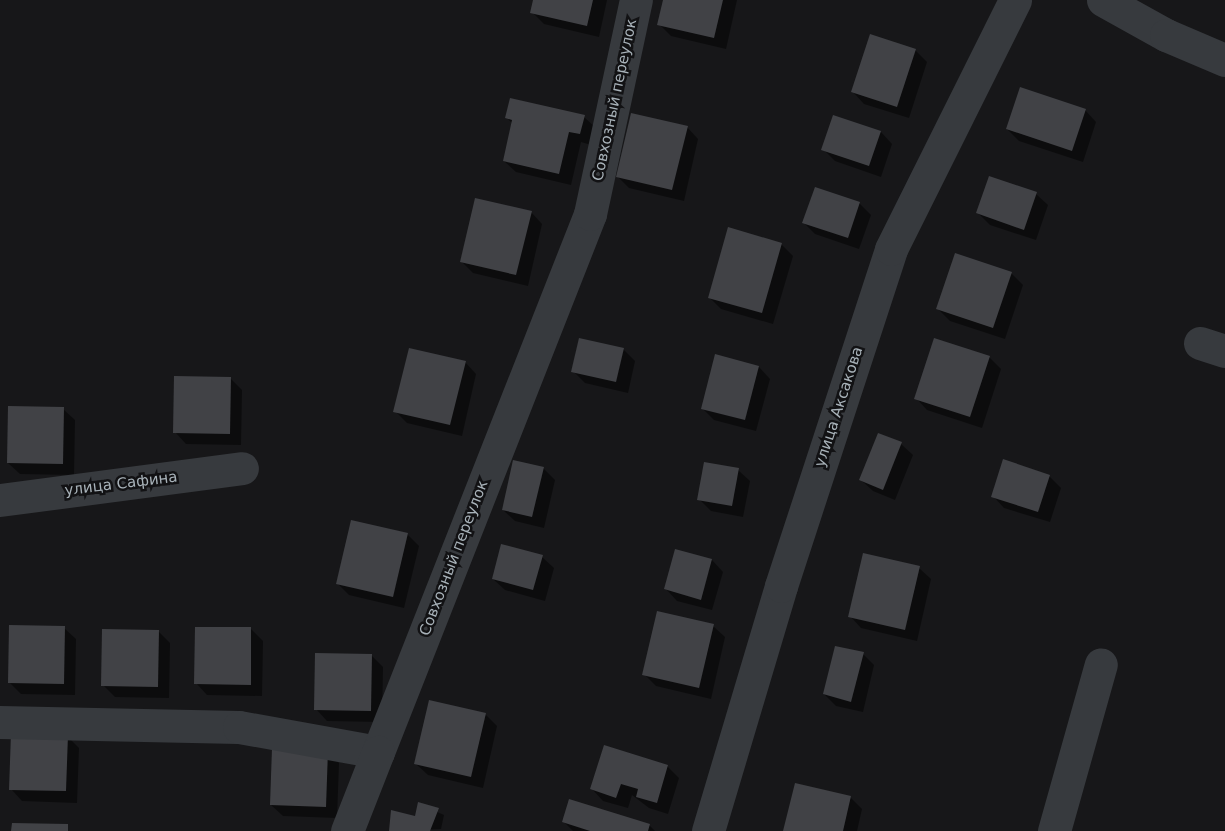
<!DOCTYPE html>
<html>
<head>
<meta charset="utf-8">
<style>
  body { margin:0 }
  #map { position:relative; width:1225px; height:831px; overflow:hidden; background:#171719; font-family:"DejaVu Sans",sans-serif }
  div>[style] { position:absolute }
  .shadow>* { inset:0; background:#0007 }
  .building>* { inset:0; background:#414246 }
  .minor>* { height:33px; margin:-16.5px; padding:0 16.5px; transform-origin:16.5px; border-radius:16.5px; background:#373a3e }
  span { translate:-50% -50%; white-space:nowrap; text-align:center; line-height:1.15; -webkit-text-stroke:5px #121214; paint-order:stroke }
  .street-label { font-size:15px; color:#a8b2b9 }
</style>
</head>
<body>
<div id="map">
  <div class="shadow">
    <i style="clip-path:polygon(535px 0,607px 0,599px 37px,544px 24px,532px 12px)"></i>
    <i style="clip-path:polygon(665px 0,737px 0,726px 49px,671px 36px,659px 24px)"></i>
    <i style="clip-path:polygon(915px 50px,927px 62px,909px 118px,864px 104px,853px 92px)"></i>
    <i style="clip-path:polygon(1085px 110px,1096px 122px,1083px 162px,1019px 141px,1007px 129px)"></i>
    <i style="clip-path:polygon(584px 117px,596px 128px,591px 145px,581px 142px,571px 185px,516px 172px,504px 161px,513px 124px,507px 118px)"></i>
    <i style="clip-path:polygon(687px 127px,698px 139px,684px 201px,629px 188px,617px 176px)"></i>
    <i style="clip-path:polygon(881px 132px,892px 144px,881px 177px,835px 161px,823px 149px)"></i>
    <i style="clip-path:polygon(1036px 194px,1048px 205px,1036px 240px,990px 225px,978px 213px)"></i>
    <i style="clip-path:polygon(859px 203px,871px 215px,859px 249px,815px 234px,804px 223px)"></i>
    <i style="clip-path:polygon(531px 212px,542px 224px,528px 286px,473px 273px,461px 261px)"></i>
    <i style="clip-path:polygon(781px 244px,793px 256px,773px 324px,721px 309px,710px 298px)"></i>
    <i style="clip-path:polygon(1011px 273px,1023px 285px,1005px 339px,950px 321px,938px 309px)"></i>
    <i style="clip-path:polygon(580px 340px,624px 350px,635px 361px,628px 393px,585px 383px,573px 371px)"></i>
    <i style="clip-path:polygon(716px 356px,759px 367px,770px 379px,756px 431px,714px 420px,702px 408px)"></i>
    <i style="clip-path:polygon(989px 357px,1001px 369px,982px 428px,927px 410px,916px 398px)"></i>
    <i style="clip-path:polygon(465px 362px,476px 374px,462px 436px,407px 423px,395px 411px)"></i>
    <i style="clip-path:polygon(230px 378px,242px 390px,241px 445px,186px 444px,175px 432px)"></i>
    <i style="clip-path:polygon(63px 409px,75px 420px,74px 475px,20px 474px,8px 463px)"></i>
    <i style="clip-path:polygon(901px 444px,913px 455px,895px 500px,873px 491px,861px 480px)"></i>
    <i style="clip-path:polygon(543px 468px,555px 480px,544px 528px,515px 521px,503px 510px)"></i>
    <i style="clip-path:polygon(738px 470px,750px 481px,743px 517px,711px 511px,699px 499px)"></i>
    <i style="clip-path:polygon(1049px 476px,1061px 488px,1050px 522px,1004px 508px,993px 496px)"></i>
    <i style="clip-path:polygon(407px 534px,419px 546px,404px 608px,349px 595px,337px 583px)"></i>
    <i style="clip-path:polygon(542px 557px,554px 568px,545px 601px,505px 590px,493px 579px)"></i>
    <i style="clip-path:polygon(712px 560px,723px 572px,712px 610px,677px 601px,666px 589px)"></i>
    <i style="clip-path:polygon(919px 568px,931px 579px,917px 641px,861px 628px,850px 616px)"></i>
    <i style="clip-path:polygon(713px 626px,725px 637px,711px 699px,656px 686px,644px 674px)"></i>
    <i style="clip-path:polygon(64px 628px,76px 639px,75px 695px,21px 694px,9px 682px)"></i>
    <i style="clip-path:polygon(251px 629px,263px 641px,262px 696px,207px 695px,196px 683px)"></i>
    <i style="clip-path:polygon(158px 631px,170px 643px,169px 698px,115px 697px,103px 685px)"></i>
    <i style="clip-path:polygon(863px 654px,874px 665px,863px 712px,836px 706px,824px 694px)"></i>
    <i style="clip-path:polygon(371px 655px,383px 667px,382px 722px,327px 721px,316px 709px)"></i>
    <i style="clip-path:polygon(486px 715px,497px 726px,483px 788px,428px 775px,416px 764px)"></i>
    <i style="clip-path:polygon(67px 736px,79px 748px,77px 803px,22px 801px,11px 789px)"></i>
    <i style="clip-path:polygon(328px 752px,339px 763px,337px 818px,283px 816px,271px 805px)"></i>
    <i style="clip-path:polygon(667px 766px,679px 778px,668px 814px,649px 808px,632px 795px,628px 808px,603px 801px,592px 789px)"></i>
    <i style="clip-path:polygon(851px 798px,862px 809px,857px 831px,785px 831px)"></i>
    <i style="clip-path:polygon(419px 804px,444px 815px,441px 829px,390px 831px,416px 818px)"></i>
    <i style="clip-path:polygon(564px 822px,649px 825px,655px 831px,573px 831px)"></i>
  </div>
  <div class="building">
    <i style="clip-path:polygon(533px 0,593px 0,587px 26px,530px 13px)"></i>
    <i style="clip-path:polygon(663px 0,723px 0,714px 38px,657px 25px)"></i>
    <i style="clip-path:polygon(870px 34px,916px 49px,897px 107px,851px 92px)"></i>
    <i style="clip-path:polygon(1020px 87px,1086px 109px,1072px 151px,1006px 129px)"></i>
    <i style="clip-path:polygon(510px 98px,585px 115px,580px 134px,569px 132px,559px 174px,503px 161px,512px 120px,505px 118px)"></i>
    <i style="clip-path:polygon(631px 113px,688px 126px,672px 190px,616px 177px)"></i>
    <i style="clip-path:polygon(833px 115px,881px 131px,869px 166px,821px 150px)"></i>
    <i style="clip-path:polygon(989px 176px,1037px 192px,1024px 230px,976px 213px)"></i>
    <i style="clip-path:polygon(815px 187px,860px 202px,848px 238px,802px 223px)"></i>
    <i style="clip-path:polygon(475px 198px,532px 211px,516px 275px,460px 262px)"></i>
    <i style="clip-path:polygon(728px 227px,782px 243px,762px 313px,708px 298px)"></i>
    <i style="clip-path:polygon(955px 253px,1012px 272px,993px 328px,936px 309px)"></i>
    <i style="clip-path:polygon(579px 338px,624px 348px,616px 382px,571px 372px)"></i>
    <i style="clip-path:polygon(934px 338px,990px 356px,970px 417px,914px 399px)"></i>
    <i style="clip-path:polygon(409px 348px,466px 361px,450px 425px,393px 412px)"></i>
    <i style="clip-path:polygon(715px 354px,759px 366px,745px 420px,701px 409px)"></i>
    <i style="clip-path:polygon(174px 376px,231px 377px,230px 434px,173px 433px)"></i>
    <i style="clip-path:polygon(8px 406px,64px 407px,63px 464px,7px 463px)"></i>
    <i style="clip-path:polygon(878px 433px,902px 442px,883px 490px,859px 480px)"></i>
    <i style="clip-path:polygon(1003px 459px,1050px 475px,1038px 512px,991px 497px)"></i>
    <i style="clip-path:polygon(513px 460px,544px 467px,532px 517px,502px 510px)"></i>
    <i style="clip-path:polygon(704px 462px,739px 468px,732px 506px,697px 500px)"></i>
    <i style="clip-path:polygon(351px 520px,408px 533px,393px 597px,336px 584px)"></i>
    <i style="clip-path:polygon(501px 544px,543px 555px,533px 590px,492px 579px)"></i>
    <i style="clip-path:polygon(675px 549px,712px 559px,701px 600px,664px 589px)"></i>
    <i style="clip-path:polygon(863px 553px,920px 566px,905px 630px,848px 617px)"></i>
    <i style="clip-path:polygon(657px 611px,714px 624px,699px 688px,642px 675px)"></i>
    <i style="clip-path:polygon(9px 625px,65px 626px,64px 684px,8px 683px)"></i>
    <i style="clip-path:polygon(195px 627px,251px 627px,251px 685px,194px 684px)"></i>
    <i style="clip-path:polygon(102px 629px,159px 630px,158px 687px,101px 686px)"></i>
    <i style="clip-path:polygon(835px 646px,864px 652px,851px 702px,823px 694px)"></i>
    <i style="clip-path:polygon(315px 653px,372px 654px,371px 711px,314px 710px)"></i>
    <i style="clip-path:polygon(429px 700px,486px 713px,471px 777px,414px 764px)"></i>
    <i style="clip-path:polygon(11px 733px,68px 735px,66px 791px,9px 790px)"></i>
    <i style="clip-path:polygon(604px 745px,668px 765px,657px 803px,636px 797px,638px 789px,621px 784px,616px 798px,590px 789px)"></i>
    <i style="clip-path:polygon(272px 748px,328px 750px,326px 807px,270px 805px)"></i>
    <i style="clip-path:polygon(795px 783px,851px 796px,843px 831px,783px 831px)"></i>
    <i style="clip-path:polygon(569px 799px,650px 824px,648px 831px,590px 831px,562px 822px)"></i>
    <i style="clip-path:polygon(418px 802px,439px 808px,430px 831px,389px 831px,391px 810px,415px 816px)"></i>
    <i style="clip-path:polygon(12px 823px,68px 824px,68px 831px,11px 831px)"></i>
  </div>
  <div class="minor">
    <i style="left:1103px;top:0;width:72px;rotate:29.1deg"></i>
    <i style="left:1166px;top:35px;width:64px;rotate:23deg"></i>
    <i style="left:1200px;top:343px;width:26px;rotate:18deg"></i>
    <i style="left:0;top:500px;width:244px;rotate:-7.5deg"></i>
    <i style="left:0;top:722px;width:239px;rotate:1.2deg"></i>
    <i style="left:239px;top:727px;width:141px;rotate:10.2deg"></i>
    <i style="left:378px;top:752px;width:578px;rotate:-68.49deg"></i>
    <i style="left:590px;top:214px;width:219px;rotate:-77.9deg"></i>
    <i style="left:347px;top:831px;width:85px;rotate:-68.6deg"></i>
    <i style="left:708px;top:831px;width:256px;rotate:-73.4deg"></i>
    <i style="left:781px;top:586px;width:354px;rotate:-71.9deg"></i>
    <i style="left:891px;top:249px;width:278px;rotate:-63.5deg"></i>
    <i style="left:1054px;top:831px;width:173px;rotate:-74.3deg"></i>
  </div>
  <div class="street-label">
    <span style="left:615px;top:100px;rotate:-78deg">Совхозный переулок</span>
    <span style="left:839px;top:407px;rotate:-72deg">улица Аксакова</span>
    <span style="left:121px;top:484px;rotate:-7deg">улица Сафина</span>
    <span style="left:454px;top:558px;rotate:-69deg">Совхозный переулок</span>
  </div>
</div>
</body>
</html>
